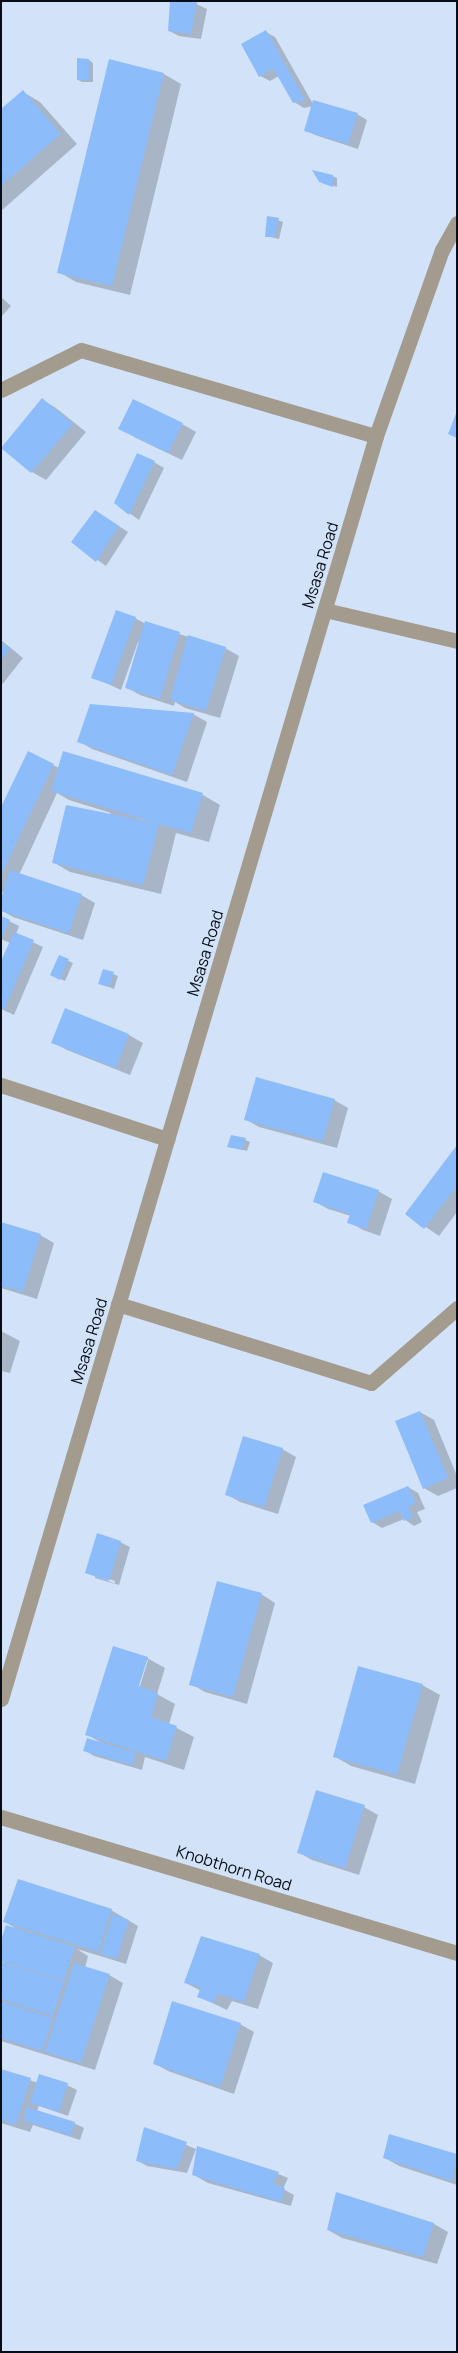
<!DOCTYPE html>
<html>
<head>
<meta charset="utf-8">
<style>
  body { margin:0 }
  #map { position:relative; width:458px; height:2353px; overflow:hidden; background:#d2e3f9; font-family:Manrope,sans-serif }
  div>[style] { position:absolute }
  .shadow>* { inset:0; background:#0003 }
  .building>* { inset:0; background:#8cbcfa }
  .minor>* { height:15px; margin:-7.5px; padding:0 7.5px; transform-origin:7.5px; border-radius:7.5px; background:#a29b8e }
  span { translate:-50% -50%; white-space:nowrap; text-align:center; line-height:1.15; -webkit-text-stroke:4px #d2e3f9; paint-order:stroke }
  .street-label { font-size:16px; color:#060d16 }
  .frame { position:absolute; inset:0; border:2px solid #060d16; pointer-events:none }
</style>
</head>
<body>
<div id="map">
  <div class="shadow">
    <i style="clip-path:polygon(171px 1px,190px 1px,207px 9px,201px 39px,179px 36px,169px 31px)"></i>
    <i style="clip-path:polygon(266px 32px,275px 37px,313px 104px,357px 114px,367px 120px,358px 149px,315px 135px,305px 130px,313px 106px,304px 108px,294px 102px,279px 76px,270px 81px,260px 76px)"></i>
    <i style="clip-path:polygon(89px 60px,93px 63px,93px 82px,82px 82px,78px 80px)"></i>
    <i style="clip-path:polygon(164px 74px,181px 84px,130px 295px,76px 282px,59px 272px)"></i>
    <i style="clip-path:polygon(23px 92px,40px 102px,77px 144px,1px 211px,1px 111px)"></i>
    <i style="clip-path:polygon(332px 176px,337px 178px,337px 187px,322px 182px)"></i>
    <i style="clip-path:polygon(268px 217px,283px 222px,279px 239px,266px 236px)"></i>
    <i style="clip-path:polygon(1px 297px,11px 306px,1px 317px)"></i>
    <i style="clip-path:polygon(43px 400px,56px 408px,86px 432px,46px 480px,32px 472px,3px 448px)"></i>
    <i style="clip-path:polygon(182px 424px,196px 432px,182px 460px,134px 437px)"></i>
    <i style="clip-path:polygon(154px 462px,164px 468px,139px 520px,115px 503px)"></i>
    <i style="clip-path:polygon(105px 517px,128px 532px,106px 566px,72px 542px)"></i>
    <i style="clip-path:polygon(135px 618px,146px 624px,225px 648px,239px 656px,220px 718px,185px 708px,175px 702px,174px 706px,140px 695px,126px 687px,140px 643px,138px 642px,121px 690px,93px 677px)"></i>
    <i style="clip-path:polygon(1px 640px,23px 658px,1px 686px)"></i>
    <i style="clip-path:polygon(193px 714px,207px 722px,187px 782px,92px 749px,79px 741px)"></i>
    <i style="clip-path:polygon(64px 753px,203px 795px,220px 805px,209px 842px,176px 833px,161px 894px,70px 872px,53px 862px,111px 813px,69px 800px,57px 793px,19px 875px,81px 895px,95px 903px,83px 940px,13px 917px,1px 910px,4px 893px,1px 891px,1px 810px,53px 765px,59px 768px)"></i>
    <i style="clip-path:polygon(1px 917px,19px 926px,16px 934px,43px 947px,14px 1015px,1px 1009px,10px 943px,1px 939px)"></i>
    <i style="clip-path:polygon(60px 957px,73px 963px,65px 981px,56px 977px)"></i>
    <i style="clip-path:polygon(113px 974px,118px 976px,114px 989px,99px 983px)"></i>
    <i style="clip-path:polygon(66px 1010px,129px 1035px,143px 1043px,130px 1075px,67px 1050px,53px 1042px)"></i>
    <i style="clip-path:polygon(334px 1100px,348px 1108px,337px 1148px,259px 1127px,245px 1119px)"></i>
    <i style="clip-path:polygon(245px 1140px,250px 1142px,247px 1151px,229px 1146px)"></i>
    <i style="clip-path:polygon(457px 1147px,457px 1212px,439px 1236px,407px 1214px)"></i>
    <i style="clip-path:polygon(378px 1191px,392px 1199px,380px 1236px,363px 1230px,349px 1222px,351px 1216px,328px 1209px,314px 1201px)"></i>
    <i style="clip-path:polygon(1px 1223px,40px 1235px,54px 1243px,37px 1299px,1px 1288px)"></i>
    <i style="clip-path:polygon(1px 1331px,20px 1341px,10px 1373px,1px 1371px)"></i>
    <i style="clip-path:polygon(420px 1412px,434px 1420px,457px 1476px,457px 1488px,438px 1496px,424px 1488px)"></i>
    <i style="clip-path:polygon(282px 1449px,296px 1457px,278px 1514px,240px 1502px,226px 1494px)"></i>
    <i style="clip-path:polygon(408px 1487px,418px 1493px,425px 1509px,417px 1512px,422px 1522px,414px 1526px,404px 1519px,382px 1528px,372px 1522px)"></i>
    <i style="clip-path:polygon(evenodd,120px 1542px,130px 1547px,119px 1585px,87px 1573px,120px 1542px,95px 1575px,115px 1581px,115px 1584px,95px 1578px,95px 1575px)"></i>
    <i style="clip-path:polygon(261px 1594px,275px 1603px,247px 1704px,205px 1692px,191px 1684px)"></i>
    <i style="clip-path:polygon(evenodd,114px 1648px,147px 1658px,165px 1668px,157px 1694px,175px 1704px,169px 1724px,194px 1737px,184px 1770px,145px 1757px,142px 1770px,94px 1756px,84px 1750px,88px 1740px,100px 1742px,86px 1734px,114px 1648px,146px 1660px,148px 1660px,138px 1693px,136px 1692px,146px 1660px)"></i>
    <i style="clip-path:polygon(422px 1685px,440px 1695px,415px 1784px,351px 1766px,334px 1756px)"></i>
    <i style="clip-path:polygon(364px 1807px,378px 1815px,359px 1875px,312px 1860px,298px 1852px)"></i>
    <i style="clip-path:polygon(111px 1910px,138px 1926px,126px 1964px,77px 1949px,88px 1956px,85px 1968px,109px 1975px,123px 1983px,95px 2070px,1px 2041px,1px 1963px,6px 1964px,1px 1961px,17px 1929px,5px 1922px)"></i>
    <i style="clip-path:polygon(259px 1955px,273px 1963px,258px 2009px,232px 2001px,227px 2010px,198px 1996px,201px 1991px,186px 1983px)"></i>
    <i style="clip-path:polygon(240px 2024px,254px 2032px,234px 2094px,168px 2071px,154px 2063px)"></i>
    <i style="clip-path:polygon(1px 2070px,38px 2083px,67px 2085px,77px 2090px,68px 2116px,39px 2106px,37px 2111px,74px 2123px,84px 2128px,80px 2140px,33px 2125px,30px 2132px,1px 2123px)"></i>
    <i style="clip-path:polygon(145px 2128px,196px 2149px,187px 2173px,147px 2166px,138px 2161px)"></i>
    <i style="clip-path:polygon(198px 2147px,259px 2166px,288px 2178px,283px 2189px,294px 2195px,291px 2206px,208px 2183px,194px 2175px)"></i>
    <i style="clip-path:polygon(457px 2155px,457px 2185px,399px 2166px,385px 2158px)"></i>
    <i style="clip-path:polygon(434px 2224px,448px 2232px,437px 2264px,342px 2238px,328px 2230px)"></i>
  </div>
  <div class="building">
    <i style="clip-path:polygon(170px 1px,197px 2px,191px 34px,168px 31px)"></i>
    <i style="clip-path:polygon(266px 30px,305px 100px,293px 103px,273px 68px,259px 77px,241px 44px)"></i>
    <i style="clip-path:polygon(77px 58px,89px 59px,89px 80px,77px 80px)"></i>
    <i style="clip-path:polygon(109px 59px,164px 73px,112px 286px,57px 273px)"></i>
    <i style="clip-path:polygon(23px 90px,61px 134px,1px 186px,1px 109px)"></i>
    <i style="clip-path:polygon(313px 100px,358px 113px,348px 144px,304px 131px)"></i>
    <i style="clip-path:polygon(312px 170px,333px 175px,333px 187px,319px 182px)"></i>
    <i style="clip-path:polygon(267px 216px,279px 218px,275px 237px,265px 237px)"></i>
    <i style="clip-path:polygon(42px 398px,73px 424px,31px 473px,1px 448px)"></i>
    <i style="clip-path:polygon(133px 399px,183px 423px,168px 453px,118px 429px)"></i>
    <i style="clip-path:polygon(457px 411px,457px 438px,448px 434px)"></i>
    <i style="clip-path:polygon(137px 453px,155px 461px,129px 515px,114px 503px)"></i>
    <i style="clip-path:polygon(95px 510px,119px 526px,96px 562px,71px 542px)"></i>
    <i style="clip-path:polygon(116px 610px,136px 617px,111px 685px,91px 678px)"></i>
    <i style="clip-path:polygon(145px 621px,180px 632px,160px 699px,125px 688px)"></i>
    <i style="clip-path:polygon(188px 635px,226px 647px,206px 711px,170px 700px)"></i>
    <i style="clip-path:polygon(1px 642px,10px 649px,1px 660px)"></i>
    <i style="clip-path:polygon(90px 704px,194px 713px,172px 775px,77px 742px)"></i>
    <i style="clip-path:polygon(28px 751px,54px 764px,1px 875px,1px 807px)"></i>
    <i style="clip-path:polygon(63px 751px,203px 793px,191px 833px,159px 824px,143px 885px,52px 863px,66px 805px,156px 823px,51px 791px)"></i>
    <i style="clip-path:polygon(10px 870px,82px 894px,69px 933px,1px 911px,1px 898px)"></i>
    <i style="clip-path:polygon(1px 916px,10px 920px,1px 939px)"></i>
    <i style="clip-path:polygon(14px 932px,34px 940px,4px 1010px,1px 1009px,1px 961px)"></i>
    <i style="clip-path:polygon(59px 955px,69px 959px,60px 980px,50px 975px)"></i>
    <i style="clip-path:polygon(103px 969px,114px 972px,109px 987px,98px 984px)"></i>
    <i style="clip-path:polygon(65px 1008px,129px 1034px,116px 1068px,51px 1043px)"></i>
    <i style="clip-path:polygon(256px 1077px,335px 1099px,323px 1141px,244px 1120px)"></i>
    <i style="clip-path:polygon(231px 1135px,246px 1138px,242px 1150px,227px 1147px)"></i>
    <i style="clip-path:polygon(457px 1145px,457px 1186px,424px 1229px,405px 1214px)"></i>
    <i style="clip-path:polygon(323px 1172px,379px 1190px,366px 1229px,347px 1223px,350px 1214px,313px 1202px)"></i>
    <i style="clip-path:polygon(1px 1222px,41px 1234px,23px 1292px,1px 1286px)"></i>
    <i style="clip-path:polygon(420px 1411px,448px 1478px,423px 1489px,395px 1421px)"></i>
    <i style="clip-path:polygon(243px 1436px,283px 1448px,264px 1507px,225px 1495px)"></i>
    <i style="clip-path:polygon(408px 1486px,416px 1503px,408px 1507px,413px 1517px,404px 1521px,400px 1511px,371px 1523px,363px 1505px)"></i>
    <i style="clip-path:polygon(97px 1533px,121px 1541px,109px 1581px,85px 1573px)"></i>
    <i style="clip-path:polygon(217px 1581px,262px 1593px,233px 1697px,189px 1685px)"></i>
    <i style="clip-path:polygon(113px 1646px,148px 1657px,139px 1686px,158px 1693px,151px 1717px,177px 1726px,166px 1761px,85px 1735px)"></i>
    <i style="clip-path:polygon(358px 1666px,423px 1684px,397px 1775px,333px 1757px)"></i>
    <i style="clip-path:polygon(87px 1738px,136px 1753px,132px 1765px,83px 1751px)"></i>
    <i style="clip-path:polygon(316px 1790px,365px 1805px,345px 1868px,297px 1853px)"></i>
    <i style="clip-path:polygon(18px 1879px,112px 1909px,98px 1952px,3px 1922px)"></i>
    <i style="clip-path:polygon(113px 1914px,129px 1920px,117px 1959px,100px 1954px)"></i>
    <i style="clip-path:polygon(6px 1925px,75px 1947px,64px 1981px,1px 1961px,1px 1940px)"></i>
    <i style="clip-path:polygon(201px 1936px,260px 1954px,244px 2002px,218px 1994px,213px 2003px,197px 1997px,201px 1987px,184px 1983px)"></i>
    <i style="clip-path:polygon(1px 1962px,64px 1982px,53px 2016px,1px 1999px)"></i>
    <i style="clip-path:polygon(74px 1963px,110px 1974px,81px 2063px,45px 2052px)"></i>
    <i style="clip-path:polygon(1px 2001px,53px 2018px,42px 2051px,1px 2038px)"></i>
    <i style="clip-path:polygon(172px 2001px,241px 2023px,220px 2087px,153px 2064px)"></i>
    <i style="clip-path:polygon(1px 2069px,31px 2078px,16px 2125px,1px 2120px)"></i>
    <i style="clip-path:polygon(39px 2074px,68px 2083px,59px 2112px,30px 2103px)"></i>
    <i style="clip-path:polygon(27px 2107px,75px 2122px,70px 2136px,23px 2120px)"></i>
    <i style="clip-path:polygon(144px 2127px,187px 2142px,177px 2169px,136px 2161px)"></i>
    <i style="clip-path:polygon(389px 2134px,457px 2154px,452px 2181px,383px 2158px)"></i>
    <i style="clip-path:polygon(197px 2146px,279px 2172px,273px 2184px,285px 2188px,281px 2202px,192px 2175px)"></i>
    <i style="clip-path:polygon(336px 2192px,434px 2223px,423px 2257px,327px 2230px)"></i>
  </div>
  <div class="minor">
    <i style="left:1px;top:390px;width:89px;rotate:-26.6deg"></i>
    <i style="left:81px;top:350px;width:307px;rotate:16.3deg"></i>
    <i style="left:325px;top:610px;width:136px;rotate:13.2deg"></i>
    <i style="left:1px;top:1085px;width:175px;rotate:18deg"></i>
    <i style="left:118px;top:1304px;width:265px;rotate:17.3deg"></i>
    <i style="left:371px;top:1383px;width:114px;rotate:-41.1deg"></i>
    <i style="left:1px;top:1699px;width:1317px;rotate:-73.46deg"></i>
    <i style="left:376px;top:436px;width:197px;rotate:-70.5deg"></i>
    <i style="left:442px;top:250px;width:31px;rotate:-61deg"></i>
    <i style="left:1px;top:1817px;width:476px;rotate:16.6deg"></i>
  </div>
  <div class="street-label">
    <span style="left:320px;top:565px;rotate:-73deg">Msasa Road</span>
    <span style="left:205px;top:953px;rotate:-73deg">Msasa Road</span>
    <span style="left:89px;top:1341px;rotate:-73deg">Msasa Road</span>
    <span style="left:234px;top:1868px;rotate:17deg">Knobthorn Road</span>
  </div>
  <div class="frame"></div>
</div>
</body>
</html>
